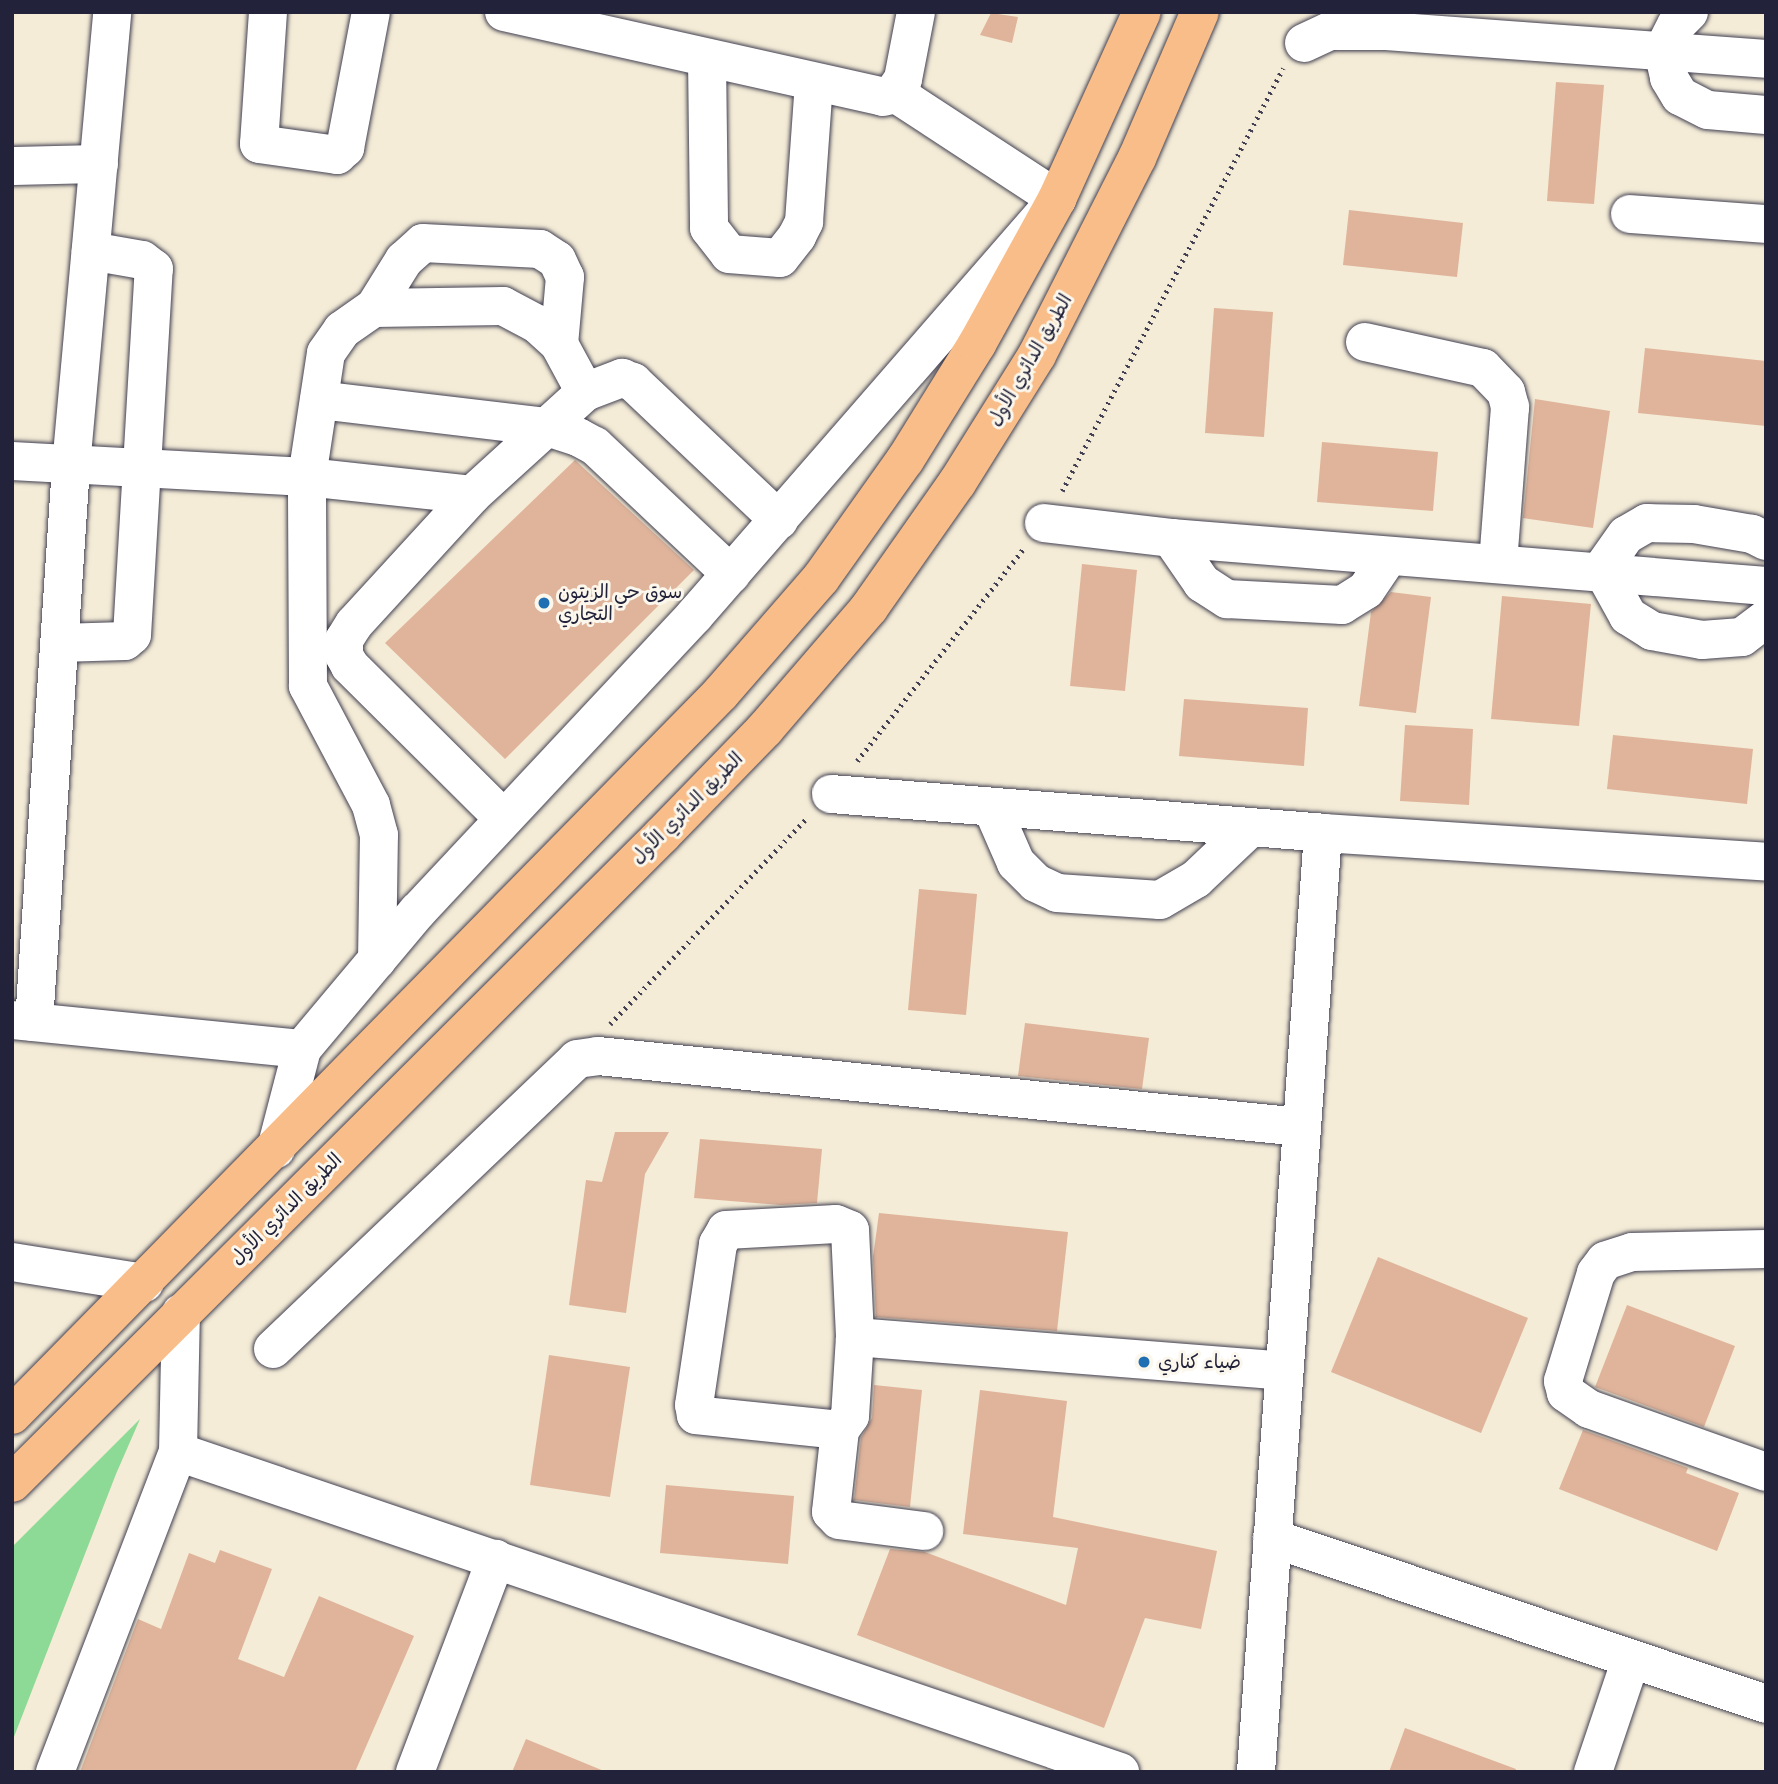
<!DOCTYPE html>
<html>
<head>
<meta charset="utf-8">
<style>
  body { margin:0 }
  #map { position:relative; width:1778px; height:1784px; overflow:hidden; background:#f4ecd7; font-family:Sriracha,"Playpen Sans Arabic",sans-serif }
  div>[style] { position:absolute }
  .green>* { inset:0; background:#8dd996 }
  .building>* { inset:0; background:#dfb49b }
  .path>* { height:4.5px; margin-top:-2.25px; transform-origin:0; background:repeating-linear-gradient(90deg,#424052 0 2px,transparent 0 7px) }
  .roads { filter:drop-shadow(0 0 2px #424052) drop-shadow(0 0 2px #424052) }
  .minor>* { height:38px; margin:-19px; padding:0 19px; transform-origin:19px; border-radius:19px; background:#fff }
  .major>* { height:38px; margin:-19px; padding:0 19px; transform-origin:19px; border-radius:19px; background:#f8bd88 }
  .dots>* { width:19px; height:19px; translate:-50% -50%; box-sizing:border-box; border:4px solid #fbf7ec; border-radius:50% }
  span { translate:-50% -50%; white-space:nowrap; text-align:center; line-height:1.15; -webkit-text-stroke:6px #fbf7ec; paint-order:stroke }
  .street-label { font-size:19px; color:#22223b }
  .poi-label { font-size:19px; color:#22223b }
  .left { translate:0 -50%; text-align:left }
  .frame { position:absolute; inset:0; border:14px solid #22223b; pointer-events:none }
</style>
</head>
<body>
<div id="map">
  <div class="green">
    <i style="clip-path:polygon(140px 1419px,116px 1474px,12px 1742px,12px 1547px)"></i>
  </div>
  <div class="building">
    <i style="clip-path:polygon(991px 13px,1018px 17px,1012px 43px,980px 35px)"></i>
    <i style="clip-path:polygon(1556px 82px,1604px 85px,1594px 204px,1547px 201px)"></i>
    <i style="clip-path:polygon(1349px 210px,1463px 223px,1457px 277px,1343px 265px)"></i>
    <i style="clip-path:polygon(1214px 308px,1273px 312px,1264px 437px,1205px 433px)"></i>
    <i style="clip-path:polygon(1645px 348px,1766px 361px,1766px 426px,1638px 413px)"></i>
    <i style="clip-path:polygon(1535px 399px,1610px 411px,1593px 528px,1523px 518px)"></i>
    <i style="clip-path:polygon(1322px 442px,1438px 452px,1433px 511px,1317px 502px)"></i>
    <i style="clip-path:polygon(575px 460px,694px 570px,505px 759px,385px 643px)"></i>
    <i style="clip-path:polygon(1082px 564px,1137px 570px,1125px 691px,1070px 686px)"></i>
    <i style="clip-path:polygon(1391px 592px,1431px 597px,1416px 713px,1359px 706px,1371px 612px)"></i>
    <i style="clip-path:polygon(1502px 596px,1591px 604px,1579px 726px,1491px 719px)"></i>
    <i style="clip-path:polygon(1184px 699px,1308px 708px,1304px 766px,1179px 756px)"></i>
    <i style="clip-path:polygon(1405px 725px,1473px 729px,1469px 805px,1400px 801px)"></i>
    <i style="clip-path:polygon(1613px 735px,1753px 749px,1747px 804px,1607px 789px)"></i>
    <i style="clip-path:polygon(919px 889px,977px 894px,966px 1015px,908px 1010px)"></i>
    <i style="clip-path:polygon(1025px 1023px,1149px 1038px,1142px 1089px,1018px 1076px)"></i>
    <i style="clip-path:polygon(615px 1132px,669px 1132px,645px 1174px,626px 1313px,569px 1305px,586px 1180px,602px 1182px)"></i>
    <i style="clip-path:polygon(700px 1139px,822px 1149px,817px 1203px,781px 1205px,694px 1198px)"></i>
    <i style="clip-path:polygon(879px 1213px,1068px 1232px,1057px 1331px,876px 1317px,873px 1257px)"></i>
    <i style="clip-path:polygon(1378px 1257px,1528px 1318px,1481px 1433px,1331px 1372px)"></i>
    <i style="clip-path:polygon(1627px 1305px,1735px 1346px,1704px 1427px,1595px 1387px)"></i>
    <i style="clip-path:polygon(549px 1355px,630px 1367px,610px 1497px,530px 1485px)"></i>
    <i style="clip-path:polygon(874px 1385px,922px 1390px,910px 1507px,854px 1500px,861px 1438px,872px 1418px)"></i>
    <i style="clip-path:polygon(980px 1390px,1067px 1401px,1053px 1517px,1217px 1551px,1201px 1629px,1145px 1618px,1104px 1728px,857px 1635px,890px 1549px,925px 1552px,1066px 1605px,1078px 1548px,963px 1534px)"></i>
    <i style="clip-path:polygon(1583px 1430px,1688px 1468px,1686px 1473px,1739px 1493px,1717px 1551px,1559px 1489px)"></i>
    <i style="clip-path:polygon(666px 1485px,794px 1496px,788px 1564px,660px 1553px)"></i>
    <i style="clip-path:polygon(220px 1550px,272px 1569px,238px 1659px,284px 1677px,319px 1596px,414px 1636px,355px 1772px,80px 1772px,138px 1619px,161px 1629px,189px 1553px,215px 1563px)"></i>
    <i style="clip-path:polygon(1405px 1728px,1516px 1769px,1515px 1772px,1389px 1772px)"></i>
    <i style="clip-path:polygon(526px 1739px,604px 1771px,604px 1772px,512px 1772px)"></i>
  </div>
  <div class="path">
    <i style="left:1062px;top:491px;width:477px;rotate:-62.4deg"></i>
    <i style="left:857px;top:761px;width:271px;rotate:-51.9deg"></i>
    <i style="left:610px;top:1024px;width:285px;rotate:-46.3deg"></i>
  </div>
  <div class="roads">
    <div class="minor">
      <i style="left:268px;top:12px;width:132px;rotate:93.9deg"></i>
      <i style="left:259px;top:144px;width:79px;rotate:8deg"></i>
      <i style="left:337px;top:155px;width:11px;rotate:-41deg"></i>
      <i style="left:345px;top:148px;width:138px;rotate:-79.2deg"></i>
      <i style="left:504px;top:12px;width:388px;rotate:12.6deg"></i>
      <i style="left:883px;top:97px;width:9px;rotate:-13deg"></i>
      <i style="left:892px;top:95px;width:19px;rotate:-55deg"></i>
      <i style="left:903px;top:79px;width:68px;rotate:-79deg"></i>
      <i style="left:1689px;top:12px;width:18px;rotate:135deg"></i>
      <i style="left:1676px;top:25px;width:29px;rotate:117deg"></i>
      <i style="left:1663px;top:51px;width:28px;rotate:77deg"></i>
      <i style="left:1669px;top:78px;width:21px;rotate:59deg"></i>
      <i style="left:1680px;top:96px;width:31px;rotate:27deg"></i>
      <i style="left:1708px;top:110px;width:58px;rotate:4.9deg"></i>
      <i style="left:1304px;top:43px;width:29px;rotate:-25deg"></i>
      <i style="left:1330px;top:31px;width:56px"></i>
      <i style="left:1386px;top:31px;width:381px;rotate:4.2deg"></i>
      <i style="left:707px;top:58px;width:170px;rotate:89.3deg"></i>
      <i style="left:709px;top:228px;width:33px;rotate:52deg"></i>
      <i style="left:729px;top:254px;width:51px;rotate:4.5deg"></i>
      <i style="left:780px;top:258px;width:28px;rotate:-52deg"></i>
      <i style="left:797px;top:236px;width:16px;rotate:-63deg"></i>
      <i style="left:804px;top:222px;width:140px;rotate:-85.9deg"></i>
      <i style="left:12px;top:166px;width:87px;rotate:-1.3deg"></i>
      <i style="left:1630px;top:214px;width:136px;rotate:4.2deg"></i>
      <i style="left:374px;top:308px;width:57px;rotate:-58deg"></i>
      <i style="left:404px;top:260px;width:25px;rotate:-42deg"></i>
      <i style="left:423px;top:243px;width:117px;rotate:2.9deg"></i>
      <i style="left:540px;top:249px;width:20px;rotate:33deg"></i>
      <i style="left:557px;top:260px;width:19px;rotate:65deg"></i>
      <i style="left:565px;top:277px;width:67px;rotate:95.1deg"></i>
      <i style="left:1365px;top:342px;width:121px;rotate:12.4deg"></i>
      <i style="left:1483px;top:368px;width:33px;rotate:46deg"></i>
      <i style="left:1506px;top:392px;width:16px;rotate:75deg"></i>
      <i style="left:1510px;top:407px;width:156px;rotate:94.4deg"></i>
      <i style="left:319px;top:400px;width:230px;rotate:6.8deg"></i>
      <i style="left:547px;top:427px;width:33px;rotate:18deg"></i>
      <i style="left:578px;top:437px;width:19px;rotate:28deg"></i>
      <i style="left:595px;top:446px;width:187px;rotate:43.3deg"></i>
      <i style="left:12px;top:461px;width:295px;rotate:3.1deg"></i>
      <i style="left:307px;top:477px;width:166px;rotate:6.2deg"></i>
      <i style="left:1044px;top:523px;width:128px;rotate:6.7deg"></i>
      <i style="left:1171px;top:538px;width:597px;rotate:4.61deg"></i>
      <i style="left:1171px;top:538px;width:55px;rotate:55.4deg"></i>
      <i style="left:1202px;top:583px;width:30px;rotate:33deg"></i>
      <i style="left:1227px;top:599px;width:115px;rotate:3deg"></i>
      <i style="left:1342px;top:605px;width:28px;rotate:-32deg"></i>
      <i style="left:1366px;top:590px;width:41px;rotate:-55.9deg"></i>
      <i style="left:1766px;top:541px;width:16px;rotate:-153deg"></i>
      <i style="left:1752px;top:534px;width:59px;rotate:-170.2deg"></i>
      <i style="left:1694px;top:524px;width:47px;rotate:-178.8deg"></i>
      <i style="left:1647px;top:523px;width:24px;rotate:150deg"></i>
      <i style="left:1626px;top:535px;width:42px;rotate:125.2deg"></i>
      <i style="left:1602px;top:569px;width:54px;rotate:61deg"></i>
      <i style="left:1628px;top:616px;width:28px;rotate:32deg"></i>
      <i style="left:1652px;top:631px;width:51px;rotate:10.2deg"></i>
      <i style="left:1702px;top:640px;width:40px;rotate:-4.3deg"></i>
      <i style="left:1742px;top:637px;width:30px;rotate:-37deg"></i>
      <i style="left:60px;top:643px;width:65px;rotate:-1.8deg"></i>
      <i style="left:125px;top:641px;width:9px;rotate:-41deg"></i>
      <i style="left:132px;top:635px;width:367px;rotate:-86.6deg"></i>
      <i style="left:154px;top:269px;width:15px;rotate:-143deg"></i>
      <i style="left:142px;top:260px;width:52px;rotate:-170deg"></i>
      <i style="left:831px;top:794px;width:494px;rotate:4.5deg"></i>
      <i style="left:1323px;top:833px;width:444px;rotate:3.7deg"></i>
      <i style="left:992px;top:808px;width:60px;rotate:66.4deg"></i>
      <i style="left:1016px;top:863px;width:28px;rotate:45deg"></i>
      <i style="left:1036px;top:883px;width:23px;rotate:25deg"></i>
      <i style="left:1057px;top:893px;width:103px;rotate:3.9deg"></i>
      <i style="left:1160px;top:900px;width:42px;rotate:-30.3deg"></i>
      <i style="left:1196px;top:879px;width:74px;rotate:-43.4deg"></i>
      <i style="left:503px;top:818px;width:216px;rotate:-135.2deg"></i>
      <i style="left:350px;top:666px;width:13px;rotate:-119deg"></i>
      <i style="left:344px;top:655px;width:15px;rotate:-90deg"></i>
      <i style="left:344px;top:640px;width:19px;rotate:-58deg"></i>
      <i style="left:354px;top:624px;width:175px;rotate:-47.5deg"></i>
      <i style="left:472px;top:495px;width:153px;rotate:-42.3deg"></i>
      <i style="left:585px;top:392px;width:40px;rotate:-21deg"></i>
      <i style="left:622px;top:378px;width:12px;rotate:20deg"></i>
      <i style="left:633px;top:382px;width:201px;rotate:43.4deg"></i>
      <i style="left:377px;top:960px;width:125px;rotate:-89.1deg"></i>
      <i style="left:379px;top:835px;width:31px;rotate:-105deg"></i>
      <i style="left:371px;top:805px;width:135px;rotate:-117.9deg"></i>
      <i style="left:308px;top:686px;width:209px;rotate:-90.3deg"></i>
      <i style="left:307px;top:477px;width:125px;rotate:-81.3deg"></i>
      <i style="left:326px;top:353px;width:28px;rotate:-55deg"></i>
      <i style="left:342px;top:330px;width:39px;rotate:-35deg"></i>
      <i style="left:374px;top:308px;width:129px;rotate:-0.9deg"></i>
      <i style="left:503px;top:306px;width:38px;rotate:28deg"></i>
      <i style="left:537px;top:324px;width:30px;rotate:42deg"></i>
      <i style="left:559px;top:344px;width:55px;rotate:61.6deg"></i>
      <i style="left:12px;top:1020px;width:291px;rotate:5.7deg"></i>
      <i style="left:34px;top:1022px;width:557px;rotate:-86.19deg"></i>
      <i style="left:71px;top:466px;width:456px;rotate:-84.8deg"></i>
      <i style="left:276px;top:1149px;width:103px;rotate:-75.4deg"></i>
      <i style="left:302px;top:1049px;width:180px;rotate:-50deg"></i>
      <i style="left:418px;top:911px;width:404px;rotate:-46.9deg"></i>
      <i style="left:694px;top:616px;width:553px;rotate:-48.96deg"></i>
      <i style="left:1057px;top:199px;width:194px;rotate:-146.8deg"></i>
      <i style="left:1766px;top:1249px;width:134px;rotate:178.7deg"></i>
      <i style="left:1632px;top:1252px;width:28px;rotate:162deg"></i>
      <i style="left:1605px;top:1261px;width:15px;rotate:127deg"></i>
      <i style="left:1596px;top:1273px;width:113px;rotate:107deg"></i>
      <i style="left:1563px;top:1381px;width:12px;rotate:76deg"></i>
      <i style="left:1566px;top:1393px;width:28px;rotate:35deg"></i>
      <i style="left:1589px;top:1409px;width:188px;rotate:19.6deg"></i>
      <i style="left:12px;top:1262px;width:134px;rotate:9deg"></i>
      <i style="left:855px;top:1337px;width:430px;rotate:4.5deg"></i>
      <i style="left:273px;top:1349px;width:420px;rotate:-43.6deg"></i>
      <i style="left:577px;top:1059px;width:21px;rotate:-8deg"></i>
      <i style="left:598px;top:1056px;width:707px;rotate:5.77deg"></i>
      <i style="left:840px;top:1430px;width:145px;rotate:-174.1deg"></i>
      <i style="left:696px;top:1415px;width:10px;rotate:-101deg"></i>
      <i style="left:694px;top:1405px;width:163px;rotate:-81.5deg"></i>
      <i style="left:718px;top:1244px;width:16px;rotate:-60deg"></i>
      <i style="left:726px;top:1230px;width:110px;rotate:-3.1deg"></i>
      <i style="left:836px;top:1224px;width:15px;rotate:23deg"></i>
      <i style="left:850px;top:1230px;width:107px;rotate:87.3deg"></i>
      <i style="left:855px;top:1337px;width:79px;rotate:93.6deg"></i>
      <i style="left:850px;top:1416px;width:17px;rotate:126deg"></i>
      <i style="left:840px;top:1430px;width:82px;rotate:96.3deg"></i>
      <i style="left:831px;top:1512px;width:11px;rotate:45deg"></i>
      <i style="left:839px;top:1520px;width:86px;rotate:7.4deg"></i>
      <i style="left:178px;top:1452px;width:139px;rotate:-88.8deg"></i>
      <i style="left:1272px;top:1538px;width:521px;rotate:18.57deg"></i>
      <i style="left:55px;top:1772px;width:343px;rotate:-69deg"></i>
      <i style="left:178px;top:1452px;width:995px;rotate:18.76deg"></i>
      <i style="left:415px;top:1772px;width:228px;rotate:-69.2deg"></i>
      <i style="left:1256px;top:1772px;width:941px;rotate:-85.92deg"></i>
      <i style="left:1593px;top:1772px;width:119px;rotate:-71.4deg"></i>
    </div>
    <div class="major">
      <i style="left:12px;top:1415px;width:1012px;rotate:-45.52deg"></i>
      <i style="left:721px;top:693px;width:152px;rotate:-49deg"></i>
      <i style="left:821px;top:578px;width:145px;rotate:-54.6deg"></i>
      <i style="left:905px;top:460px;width:137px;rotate:-58.2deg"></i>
      <i style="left:977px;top:344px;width:166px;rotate:-61.1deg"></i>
      <i style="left:1057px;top:199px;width:205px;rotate:-65.6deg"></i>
      <i style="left:12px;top:1483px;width:918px;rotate:-44.91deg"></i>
      <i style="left:662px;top:835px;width:148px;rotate:-45.8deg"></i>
      <i style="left:765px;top:729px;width:160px;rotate:-49.3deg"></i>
      <i style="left:869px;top:608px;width:153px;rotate:-54.9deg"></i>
      <i style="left:957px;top:483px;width:151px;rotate:-58deg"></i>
      <i style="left:1037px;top:355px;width:221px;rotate:-63.1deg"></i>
      <i style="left:1137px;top:158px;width:159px;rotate:-66.7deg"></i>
    </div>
  </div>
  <div class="dots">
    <i style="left:544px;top:603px;background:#1f6fb2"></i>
    <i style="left:1144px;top:1362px;background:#1f6fb2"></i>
  </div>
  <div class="street-label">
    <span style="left:1030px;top:360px;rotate:-60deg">الطريق الدائري الأول</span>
    <span style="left:687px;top:808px;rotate:-45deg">الطريق الدائري الأول</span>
    <span style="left:286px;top:1209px;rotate:-45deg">الطريق الدائري الأول</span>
  </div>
  <div class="poi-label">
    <span class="left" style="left:558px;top:603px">سوق حي الزيتون<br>التجاري</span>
    <span class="left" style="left:1158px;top:1362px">ضياء كناري</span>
  </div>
  <div class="frame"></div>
</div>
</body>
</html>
